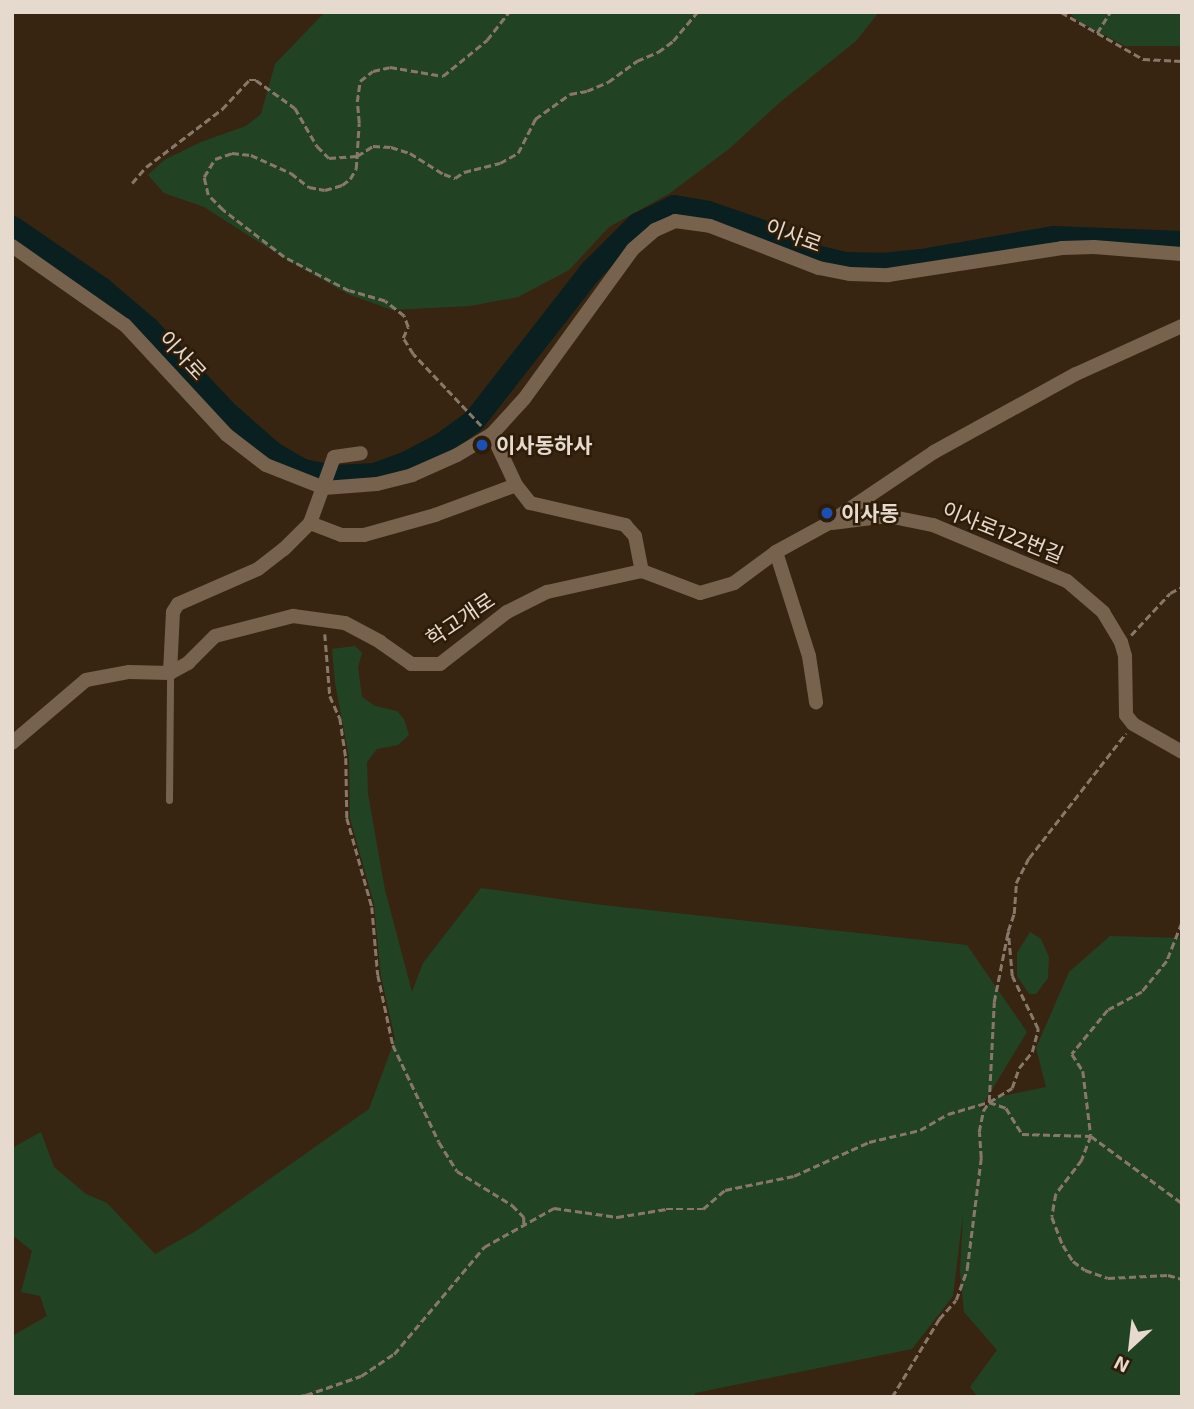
<!DOCTYPE html>
<html>
<head>
<meta charset="utf-8">
<style>
  body { margin:0 }
  #map { position:relative; width:1194px; height:1409px; overflow:hidden; background:#372512; font-family:"Exo 2","Noto Sans KR",sans-serif }
  div>[style] { position:absolute }
  .green>* { inset:0; background:#224323 }
  .river>* { height:23px; margin:-11.5px; padding:0 11.5px; transform-origin:11.5px; border-radius:11.5px; background:#091f20 }
  .path>* { height:2.5px; margin-top:-1.25px; transform-origin:0; background:repeating-linear-gradient(90deg,#887869 0 7px,transparent 0 10.5px) }
  .lane>* { height:7px; margin:-3.5px; padding:0 3.5px; transform-origin:3.5px; border-radius:3.5px; background:#77624d }
  .street>* { height:14px; margin:-7px; padding:0 7px; transform-origin:7px; border-radius:7px; background:#77624d }
  .dots>* { width:19px; height:19px; translate:-50% -50%; box-sizing:border-box; border:4px solid #2d1c08; border-radius:50% }
  span { translate:-50% -50%; white-space:nowrap; text-align:center; line-height:1.15; -webkit-text-stroke:5px #2d1c08; paint-order:stroke }
  .street-label { font-size:21px; color:#e6d9ce }
  .poi-label { font-size:21px; color:#e6d9ce; font-weight:700 }
  .left { translate:0 -50%; text-align:left }
  .frame { position:absolute; inset:0; border:14px solid #e6d9ce; pointer-events:none }
  .north { position:absolute; left:1096px; top:1311px; width:70px; height:70px; -webkit-text-stroke:5px #2d1c08; paint-order:stroke; rotate:207deg; font-size:19px; font-weight:700; line-height:28px; text-align:center; color:#e6d9ce }
  .north::after { content:''; display:block; margin:auto; width:24px; height:32px; background:#e6d9ce; clip-path:polygon(50% 0,100% 100%,50% 72%,0 100%) }
</style>
</head>
<body>
<div id="map">
  <div class="green">
    <i style="clip-path:polygon(325px 12px,879px 12px,856px 41px,779px 103px,729px 149px,670px 193px,609px 227px,569px 270px,518px 297px,470px 306px,392px 310px,348px 294px,287px 260px,204px 207px,164px 193px,148px 175px,164px 160px,201px 142px,246px 126px,261px 114px,275px 64px)"></i>
    <i style="clip-path:polygon(1069px 12px,1182px 12px,1182px 46px,1125px 46px,1078px 21px)"></i>
    <i style="clip-path:polygon(355px 646px,362px 653px,358px 667px,362px 697px,375px 706px,397px 711px,404px 719px,409px 735px,398px 745px,377px 749px,367px 762px,368px 794px,385px 890px,412px 992px,423px 963px,481px 888px,594px 904px,967px 945px,1027px 1032px,979px 1111px,998px 1097px,1046px 1087px,1036px 1048px,1069px 972px,1110px 936px,1182px 938px,1182px 1397px,978px 1397px,970px 1387px,997px 1350px,964px 1312px,960px 1272px,963px 1214px,953px 1296px,912px 1349px,695px 1393px,694px 1397px,12px 1397px,12px 1336px,47px 1316px,40px 1296px,21px 1292px,32px 1251px,15px 1237px,12px 1238px,12px 1148px,41px 1132px,54px 1167px,86px 1194px,107px 1203px,155px 1254px,196px 1231px,369px 1109px,395px 1039px,381px 976px,374px 904px,350px 818px,349px 757px,335px 683px,332px 649px)"></i>
    <i style="clip-path:polygon(1030px 932px,1041px 939px,1049px 957px,1048px 978px,1036px 994px,1029px 994px,1017px 976px,1017px 953px)"></i>
  </div>
  <div class="river">
    <i style="left:12px;top:227px;width:108px;rotate:34.4deg"></i>
    <i style="left:101px;top:288px;width:62px;rotate:40.4deg"></i>
    <i style="left:148px;top:328px;width:113px;rotate:47.1deg"></i>
    <i style="left:225px;top:411px;width:64px;rotate:41.2deg"></i>
    <i style="left:273px;top:453px;width:34px;rotate:30deg"></i>
    <i style="left:303px;top:470px;width:31px;rotate:11deg"></i>
    <i style="left:333px;top:476px;width:41px;rotate:-2.8deg"></i>
    <i style="left:374px;top:474px;width:35px;rotate:-20deg"></i>
    <i style="left:407px;top:462px;width:38px;rotate:-28deg"></i>
    <i style="left:441px;top:444px;width:39px;rotate:-36deg"></i>
    <i style="left:473px;top:421px;width:192px;rotate:-52deg"></i>
    <i style="left:591px;top:270px;width:65px;rotate:-45deg"></i>
    <i style="left:637px;top:224px;width:41px;rotate:-25.9deg"></i>
    <i style="left:674px;top:206px;width:34px;rotate:10deg"></i>
    <i style="left:707px;top:212px;width:56px;rotate:18.8deg"></i>
    <i style="left:760px;top:230px;width:54px;rotate:26.6deg"></i>
    <i style="left:808px;top:254px;width:36px;rotate:14deg"></i>
    <i style="left:843px;top:263px;width:39px;rotate:1deg"></i>
    <i style="left:882px;top:264px;width:39px;rotate:-6deg"></i>
    <i style="left:921px;top:260px;width:134px;rotate:-9.9deg"></i>
    <i style="left:1053px;top:237px;width:129px;rotate:2.2deg"></i>
  </div>
  <div class="path">
    <i style="left:64px;top:12px;width:22px"></i>
    <i style="left:1061px;top:12px;width:95px;rotate:29.8deg"></i>
    <i style="left:1143px;top:59px;width:39px;rotate:3deg"></i>
    <i style="left:1097px;top:33px;width:25px;rotate:-58deg"></i>
    <i style="left:132px;top:183px;width:21px;rotate:-49deg"></i>
    <i style="left:146px;top:167px;width:96px;rotate:-37.3deg"></i>
    <i style="left:222px;top:109px;width:40px;rotate:-47deg"></i>
    <i style="left:249px;top:80px;width:7px"></i>
    <i style="left:256px;top:80px;width:48px;rotate:35.7deg"></i>
    <i style="left:295px;top:108px;width:44px;rotate:59.9deg"></i>
    <i style="left:317px;top:146px;width:17px;rotate:45deg"></i>
    <i style="left:329px;top:158px;width:28px;rotate:-4deg"></i>
    <i style="left:357px;top:156px;width:19px;rotate:-32deg"></i>
    <i style="left:373px;top:146px;width:18px;rotate:3deg"></i>
    <i style="left:391px;top:147px;width:20px;rotate:18deg"></i>
    <i style="left:410px;top:153px;width:40px;rotate:32deg"></i>
    <i style="left:444px;top:174px;width:12px;rotate:20deg"></i>
    <i style="left:455px;top:178px;width:11px;rotate:-34deg"></i>
    <i style="left:464px;top:172px;width:37px;rotate:-14deg"></i>
    <i style="left:500px;top:163px;width:21px;rotate:-29deg"></i>
    <i style="left:518px;top:153px;width:38px;rotate:-63deg"></i>
    <i style="left:535px;top:119px;width:43px;rotate:-35.5deg"></i>
    <i style="left:570px;top:94px;width:17px;rotate:-10deg"></i>
    <i style="left:587px;top:91px;width:23px;rotate:-23deg"></i>
    <i style="left:608px;top:82px;width:36px;rotate:-36deg"></i>
    <i style="left:637px;top:61px;width:23px;rotate:-23deg"></i>
    <i style="left:658px;top:52px;width:19px;rotate:-36deg"></i>
    <i style="left:673px;top:41px;width:38px;rotate:-50deg"></i>
    <i style="left:481px;top:426px;width:99px;rotate:-133.4deg"></i>
    <i style="left:413px;top:354px;width:19px;rotate:-122deg"></i>
    <i style="left:403px;top:338px;width:12px;rotate:-66deg"></i>
    <i style="left:408px;top:327px;width:12px;rotate:-110deg"></i>
    <i style="left:404px;top:316px;width:24px;rotate:-142deg"></i>
    <i style="left:385px;top:301px;width:37px;rotate:-164deg"></i>
    <i style="left:349px;top:291px;width:73px;rotate:-152.4deg"></i>
    <i style="left:284px;top:257px;width:77px;rotate:-142.4deg"></i>
    <i style="left:223px;top:210px;width:21px;rotate:-135deg"></i>
    <i style="left:208px;top:195px;width:18px;rotate:-103deg"></i>
    <i style="left:204px;top:177px;width:21px;rotate:-59deg"></i>
    <i style="left:215px;top:159px;width:18px;rotate:-19deg"></i>
    <i style="left:232px;top:153px;width:19px;rotate:6deg"></i>
    <i style="left:251px;top:155px;width:44px;rotate:24.2deg"></i>
    <i style="left:291px;top:173px;width:23px;rotate:38deg"></i>
    <i style="left:309px;top:187px;width:16px;rotate:11deg"></i>
    <i style="left:325px;top:190px;width:18px;rotate:-16deg"></i>
    <i style="left:342px;top:185px;width:10px;rotate:-37deg"></i>
    <i style="left:350px;top:179px;width:12px;rotate:-59deg"></i>
    <i style="left:356px;top:169px;width:46px;rotate:-86.3deg"></i>
    <i style="left:359px;top:123px;width:21px;rotate:-95deg"></i>
    <i style="left:357px;top:102px;width:21px;rotate:-82deg"></i>
    <i style="left:360px;top:81px;width:16px;rotate:-38deg"></i>
    <i style="left:373px;top:71px;width:17px;rotate:-13deg"></i>
    <i style="left:390px;top:67px;width:54px;rotate:9.6deg"></i>
    <i style="left:443px;top:76px;width:57px;rotate:-39.3deg"></i>
    <i style="left:487px;top:40px;width:36px;rotate:-52deg"></i>
    <i style="left:325px;top:634px;width:62px;rotate:85.4deg"></i>
    <i style="left:330px;top:696px;width:24px;rotate:66deg"></i>
    <i style="left:340px;top:718px;width:40px;rotate:81.5deg"></i>
    <i style="left:346px;top:758px;width:60px;rotate:89deg"></i>
    <i style="left:347px;top:818px;width:92px;rotate:74.3deg"></i>
    <i style="left:372px;top:907px;width:68px;rotate:85deg"></i>
    <i style="left:378px;top:975px;width:72px;rotate:77.9deg"></i>
    <i style="left:393px;top:1045px;width:107px;rotate:64.6deg"></i>
    <i style="left:439px;top:1142px;width:34px;rotate:58deg"></i>
    <i style="left:457px;top:1171px;width:65px;rotate:31.7deg"></i>
    <i style="left:512px;top:1205px;width:17px;rotate:45deg"></i>
    <i style="left:524px;top:1217px;width:9px;rotate:90deg"></i>
    <i style="left:1131px;top:635px;width:57px;rotate:-47.1deg"></i>
    <i style="left:1170px;top:593px;width:13px;rotate:-27deg"></i>
    <i style="left:1182px;top:923px;width:41px;rotate:111.5deg"></i>
    <i style="left:1167px;top:961px;width:40px;rotate:129deg"></i>
    <i style="left:1142px;top:992px;width:38px;rotate:152deg"></i>
    <i style="left:1108px;top:1010px;width:57px;rotate:129.3deg"></i>
    <i style="left:1072px;top:1054px;width:20px;rotate:57deg"></i>
    <i style="left:1083px;top:1071px;width:65px;rotate:83deg"></i>
    <i style="left:1091px;top:1136px;width:26px;rotate:111deg"></i>
    <i style="left:1082px;top:1160px;width:43px;rotate:127.4deg"></i>
    <i style="left:1056px;top:1194px;width:23px;rotate:100deg"></i>
    <i style="left:1052px;top:1217px;width:30px;rotate:69deg"></i>
    <i style="left:1063px;top:1245px;width:19px;rotate:58deg"></i>
    <i style="left:1073px;top:1261px;width:15px;rotate:37deg"></i>
    <i style="left:1085px;top:1270px;width:24px;rotate:19deg"></i>
    <i style="left:1108px;top:1278px;width:60px;rotate:-2.9deg"></i>
    <i style="left:1168px;top:1275px;width:15px;rotate:16deg"></i>
    <i style="left:989px;top:1102px;width:18px;rotate:19deg"></i>
    <i style="left:1006px;top:1108px;width:31px;rotate:58deg"></i>
    <i style="left:1022px;top:1134px;width:69px;rotate:1.7deg"></i>
    <i style="left:1091px;top:1136px;width:113px;rotate:36.4deg"></i>
    <i style="left:291px;top:1397px;width:15px;rotate:-8deg"></i>
    <i style="left:306px;top:1395px;width:58px;rotate:-19.1deg"></i>
    <i style="left:361px;top:1376px;width:40px;rotate:-34deg"></i>
    <i style="left:394px;top:1354px;width:140px;rotate:-49.9deg"></i>
    <i style="left:484px;top:1247px;width:80px;rotate:-29.1deg"></i>
    <i style="left:554px;top:1208px;width:64px;rotate:8.1deg"></i>
    <i style="left:617px;top:1217px;width:50px;rotate:-9.3deg"></i>
    <i style="left:666px;top:1209px;width:37px"></i>
    <i style="left:703px;top:1209px;width:29px;rotate:-41deg"></i>
    <i style="left:725px;top:1190px;width:70px;rotate:-11.5deg"></i>
    <i style="left:794px;top:1176px;width:82px;rotate:-24.4deg"></i>
    <i style="left:869px;top:1142px;width:52px;rotate:-13.2deg"></i>
    <i style="left:920px;top:1130px;width:32px;rotate:-30deg"></i>
    <i style="left:948px;top:1114px;width:43px;rotate:-16.3deg"></i>
    <i style="left:989px;top:1102px;width:27px;rotate:-31deg"></i>
    <i style="left:1012px;top:1088px;width:21px;rotate:-71deg"></i>
    <i style="left:1019px;top:1068px;width:21px;rotate:-51deg"></i>
    <i style="left:1032px;top:1052px;width:24px;rotate:-75deg"></i>
    <i style="left:1038px;top:1029px;width:59px;rotate:-116.1deg"></i>
    <i style="left:1012px;top:976px;width:45px;rotate:-95.1deg"></i>
    <i style="left:892px;top:1397px;width:91px;rotate:-58.9deg"></i>
    <i style="left:939px;top:1319px;width:25px;rotate:-48deg"></i>
    <i style="left:956px;top:1300px;width:33px;rotate:-70deg"></i>
    <i style="left:967px;top:1269px;width:112px;rotate:-82.8deg"></i>
    <i style="left:981px;top:1158px;width:26px;rotate:-94deg"></i>
    <i style="left:979px;top:1132px;width:21px;rotate:-79deg"></i>
    <i style="left:983px;top:1111px;width:11px;rotate:-56deg"></i>
    <i style="left:989px;top:1102px;width:100px;rotate:-87.1deg"></i>
    <i style="left:994px;top:1002px;width:72px;rotate:-78.8deg"></i>
    <i style="left:1008px;top:931px;width:18px;rotate:-71deg"></i>
    <i style="left:1014px;top:914px;width:31px;rotate:-86deg"></i>
    <i style="left:1016px;top:883px;width:28px;rotate:-63deg"></i>
    <i style="left:1029px;top:858px;width:158px;rotate:-52.2deg"></i>
  </div>
  <div class="lane">
    <i style="left:169px;top:800px;width:127px;rotate:-89.5deg"></i>
  </div>
  <div class="street">
    <i style="left:12px;top:246px;width:138px;rotate:35deg"></i>
    <i style="left:125px;top:325px;width:150px;rotate:47.2deg"></i>
    <i style="left:227px;top:435px;width:49px;rotate:37.6deg"></i>
    <i style="left:266px;top:465px;width:62px;rotate:21.6deg"></i>
    <i style="left:324px;top:488px;width:53px;rotate:-4.3deg"></i>
    <i style="left:377px;top:484px;width:36px;rotate:-14deg"></i>
    <i style="left:412px;top:475px;width:49px;rotate:-24deg"></i>
    <i style="left:457px;top:455px;width:41px;rotate:-31deg"></i>
    <i style="left:492px;top:434px;width:47px;rotate:-47.6deg"></i>
    <i style="left:524px;top:399px;width:185px;rotate:-54deg"></i>
    <i style="left:633px;top:249px;width:29px;rotate:-41deg"></i>
    <i style="left:655px;top:230px;width:22px;rotate:-24deg"></i>
    <i style="left:675px;top:221px;width:35px;rotate:8deg"></i>
    <i style="left:710px;top:226px;width:117px;rotate:21.1deg"></i>
    <i style="left:819px;top:268px;width:32px;rotate:11deg"></i>
    <i style="left:850px;top:274px;width:38px;rotate:2deg"></i>
    <i style="left:888px;top:275px;width:176px;rotate:-8.8deg"></i>
    <i style="left:1062px;top:248px;width:32px;rotate:-2deg"></i>
    <i style="left:1094px;top:247px;width:88px;rotate:4.5deg"></i>
    <i style="left:492px;top:434px;width:56px;rotate:64.8deg"></i>
    <i style="left:516px;top:485px;width:23px;rotate:52deg"></i>
    <i style="left:530px;top:503px;width:98px;rotate:13deg"></i>
    <i style="left:625px;top:525px;width:15px;rotate:48deg"></i>
    <i style="left:635px;top:536px;width:36px;rotate:79deg"></i>
    <i style="left:310px;top:523px;width:33px;rotate:21deg"></i>
    <i style="left:341px;top:535px;width:23px"></i>
    <i style="left:364px;top:535px;width:74px;rotate:-15.7deg"></i>
    <i style="left:435px;top:515px;width:86px;rotate:-20.3deg"></i>
    <i style="left:832px;top:523px;width:56px;rotate:-7.1deg"></i>
    <i style="left:888px;top:516px;width:46px;rotate:11.3deg"></i>
    <i style="left:933px;top:525px;width:145px;rotate:22.7deg"></i>
    <i style="left:1067px;top:581px;width:48px;rotate:40.7deg"></i>
    <i style="left:1103px;top:612px;width:35px;rotate:59deg"></i>
    <i style="left:1121px;top:642px;width:15px;rotate:74deg"></i>
    <i style="left:1125px;top:656px;width:59px;rotate:89deg"></i>
    <i style="left:1126px;top:715px;width:11px;rotate:52deg"></i>
    <i style="left:1133px;top:724px;width:56px;rotate:29.7deg"></i>
    <i style="left:776px;top:552px;width:109px;rotate:72.4deg"></i>
    <i style="left:809px;top:656px;width:47px;rotate:81.3deg"></i>
    <i style="left:642px;top:571px;width:62px;rotate:20.8deg"></i>
    <i style="left:700px;top:593px;width:35px;rotate:-16deg"></i>
    <i style="left:734px;top:583px;width:52px;rotate:-36.4deg"></i>
    <i style="left:776px;top:552px;width:58px;rotate:-28.8deg"></i>
    <i style="left:827px;top:524px;width:129px;rotate:-33.9deg"></i>
    <i style="left:934px;top:452px;width:162px;rotate:-28.8deg"></i>
    <i style="left:1076px;top:374px;width:116px;rotate:-24.4deg"></i>
    <i style="left:170px;top:673px;width:61px;rotate:-87.2deg"></i>
    <i style="left:173px;top:612px;width:9px;rotate:-58deg"></i>
    <i style="left:178px;top:604px;width:87px;rotate:-23.6deg"></i>
    <i style="left:258px;top:569px;width:33px;rotate:-38deg"></i>
    <i style="left:284px;top:549px;width:37px;rotate:-45deg"></i>
    <i style="left:310px;top:523px;width:70px;rotate:-70deg"></i>
    <i style="left:334px;top:457px;width:27px;rotate:-8deg"></i>
    <i style="left:12px;top:743px;width:97px;rotate:-40.4deg"></i>
    <i style="left:86px;top:680px;width:44px;rotate:-10.5deg"></i>
    <i style="left:129px;top:672px;width:41px;rotate:1.4deg"></i>
    <i style="left:170px;top:673px;width:21px;rotate:-29deg"></i>
    <i style="left:188px;top:663px;width:38px;rotate:-45deg"></i>
    <i style="left:215px;top:636px;width:81px;rotate:-14.4deg"></i>
    <i style="left:293px;top:616px;width:52px;rotate:7.7deg"></i>
    <i style="left:345px;top:623px;width:40px;rotate:28deg"></i>
    <i style="left:380px;top:642px;width:38px;rotate:35deg"></i>
    <i style="left:411px;top:664px;width:29px"></i>
    <i style="left:440px;top:664px;width:85px;rotate:-37.8deg"></i>
    <i style="left:507px;top:612px;width:45px;rotate:-26.6deg"></i>
    <i style="left:547px;top:592px;width:97px;rotate:-12.5deg"></i>
  </div>
  <div class="dots">
    <i style="left:482px;top:445px;background:#1a4fb4"></i>
    <i style="left:827px;top:513px;background:#1a4fb4"></i>
  </div>
  <div class="street-label">
    <span style="left:794px;top:235px;rotate:20deg">이사로</span>
    <span style="left:183px;top:355px;rotate:47deg">이사로</span>
    <span style="left:1003px;top:532px;rotate:22deg">이사로122번길</span>
    <span style="left:460px;top:619px;rotate:-34deg">학고개로</span>
  </div>
  <div class="poi-label">
    <span class="left" style="left:496px;top:445px">이사동하사</span>
    <span class="left" style="left:841px;top:513px">이사동</span>
  </div>
  <div class="frame"></div>
  <div class="north">N</div>
</div>
</body>
</html>
